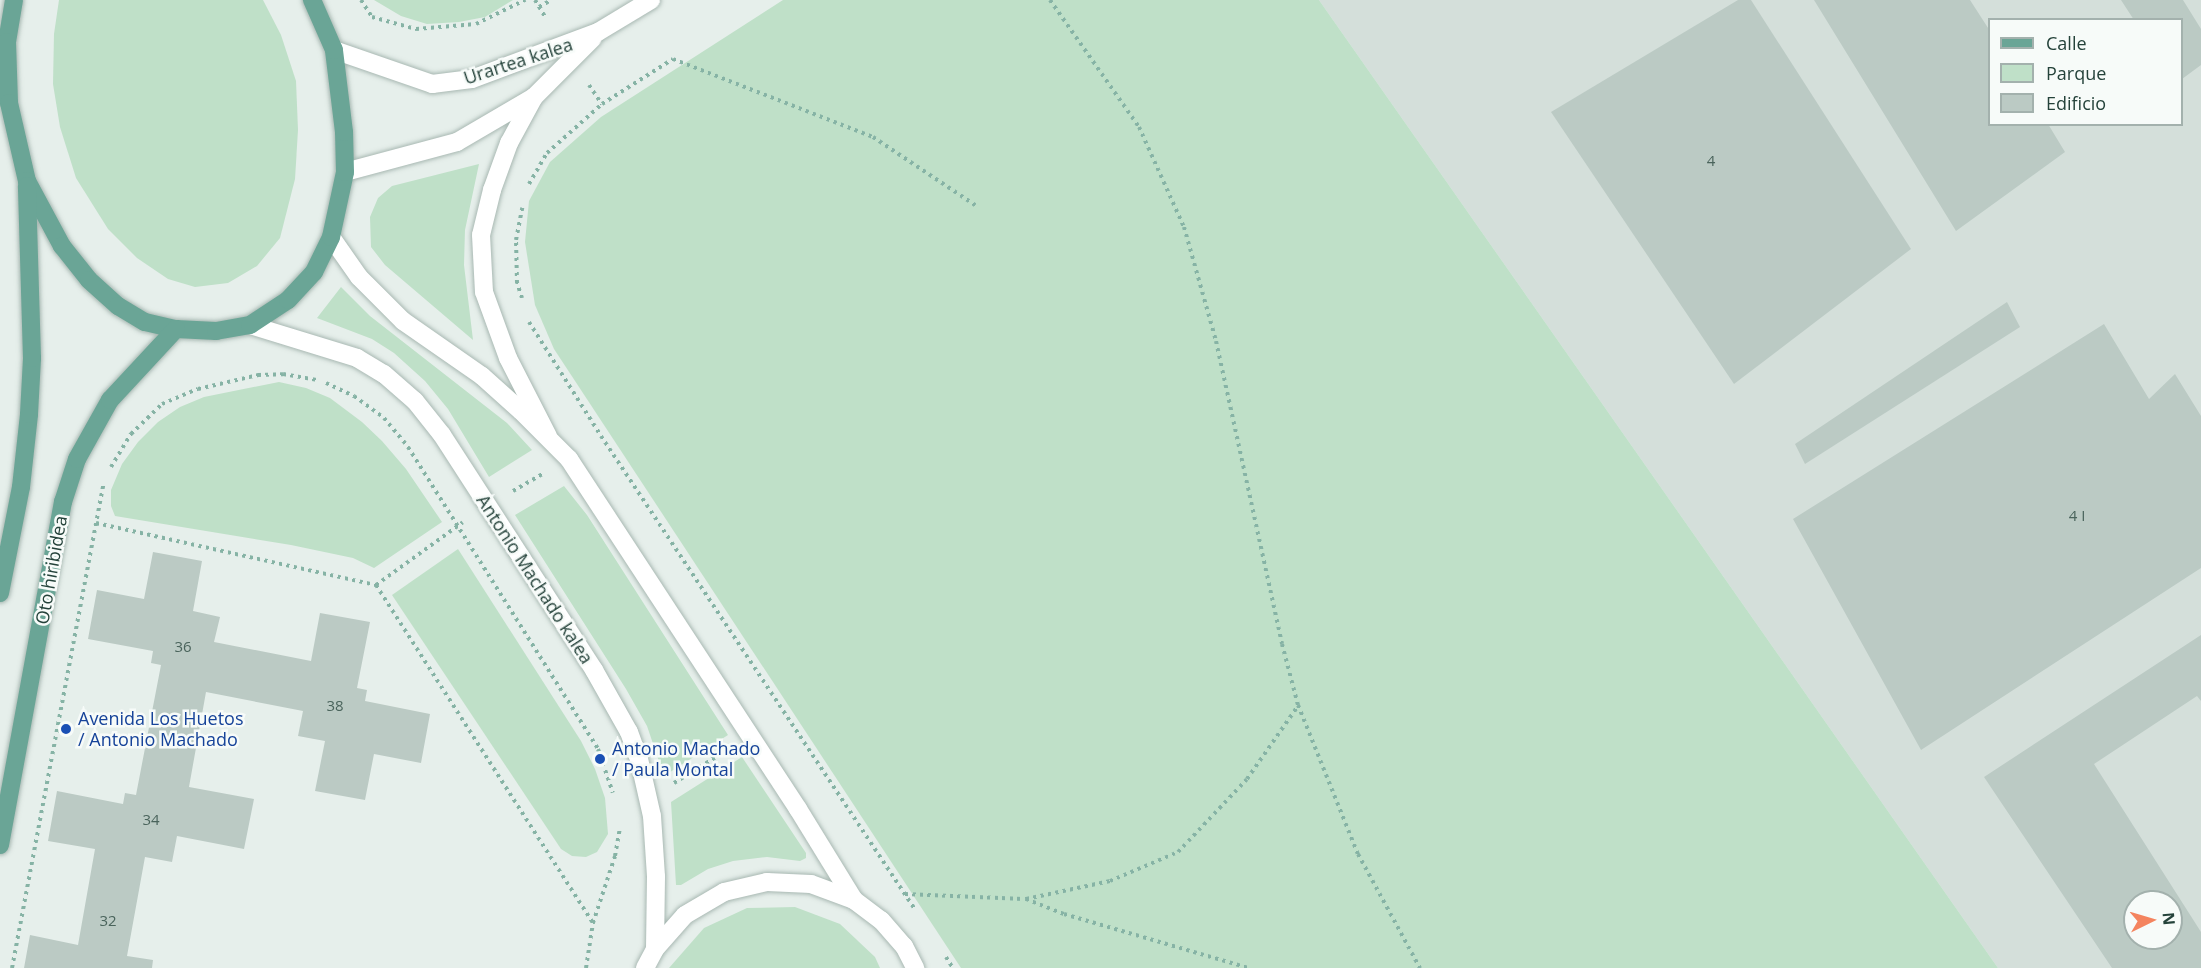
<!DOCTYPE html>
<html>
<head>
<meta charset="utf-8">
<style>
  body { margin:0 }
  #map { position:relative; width:2201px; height:968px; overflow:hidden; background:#e6efeb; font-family:"Open Sans",sans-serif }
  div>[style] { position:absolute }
  .built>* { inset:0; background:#d4dfda }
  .green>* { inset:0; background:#bfe0c8 }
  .building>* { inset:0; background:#bbcac4 }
  .path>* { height:4px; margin-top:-2px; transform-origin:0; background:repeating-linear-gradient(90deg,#86b3a5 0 3px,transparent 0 7.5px) }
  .roads { filter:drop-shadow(0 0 2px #a8b8b2) drop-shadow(0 0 2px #a8b8b2) }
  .street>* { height:18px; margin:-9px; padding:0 9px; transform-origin:9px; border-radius:9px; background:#fff }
  .secondary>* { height:18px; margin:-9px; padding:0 9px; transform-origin:9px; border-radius:9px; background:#fff }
  .primary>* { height:18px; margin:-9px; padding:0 9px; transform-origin:9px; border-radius:9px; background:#6aa596 }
  .dots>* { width:16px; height:16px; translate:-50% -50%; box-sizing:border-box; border:3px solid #f7fbf9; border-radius:50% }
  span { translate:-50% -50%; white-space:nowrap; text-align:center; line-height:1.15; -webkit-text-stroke:5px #f7fbf9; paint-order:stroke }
  .number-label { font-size:15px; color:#4a645c }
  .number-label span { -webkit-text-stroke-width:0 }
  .street-label { font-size:18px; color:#24423a }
  .transit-label { font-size:18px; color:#164399 }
  .left { translate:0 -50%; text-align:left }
  .legend { position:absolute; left:1988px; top:18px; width:195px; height:108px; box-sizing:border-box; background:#f7fbf9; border:2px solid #a3b1ad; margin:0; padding:8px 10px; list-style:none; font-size:18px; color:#24423a }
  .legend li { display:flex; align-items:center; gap:12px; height:30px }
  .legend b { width:30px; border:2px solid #a3b1ad }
  .north { position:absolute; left:2123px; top:890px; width:60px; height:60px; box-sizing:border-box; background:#f7fbf9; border:2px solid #a3b1ad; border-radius:50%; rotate:85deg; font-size:16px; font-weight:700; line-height:24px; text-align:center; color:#24423a }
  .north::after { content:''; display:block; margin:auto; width:21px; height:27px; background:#f4845f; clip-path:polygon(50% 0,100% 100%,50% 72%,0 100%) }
</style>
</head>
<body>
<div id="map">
  <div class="built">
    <i style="clip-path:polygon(evenodd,1319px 0,2201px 0,2201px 968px,1998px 968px,1319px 0,1990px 20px,2182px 20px,2182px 124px,1990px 124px,1990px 20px,1319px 0,2135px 902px,2171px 902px,2171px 938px,2135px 938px,2135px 902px)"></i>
  </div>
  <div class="green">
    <i style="clip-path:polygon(59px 0,263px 0,281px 35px,296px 81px,298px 130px,295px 179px,280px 238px,257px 266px,228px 283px,195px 287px,168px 279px,137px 258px,108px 229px,76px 178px,60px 127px,53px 84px,54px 34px)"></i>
    <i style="clip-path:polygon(374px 0,513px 0,485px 17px,459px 22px,427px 24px,401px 16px)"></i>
    <i style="clip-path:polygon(783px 0,1319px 0,1998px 968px,961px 968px,554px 349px,535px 305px,525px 242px,529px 201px,550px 162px,601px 117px)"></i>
    <i style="clip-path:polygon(479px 164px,465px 230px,464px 265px,473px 340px,385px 265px,371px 247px,370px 217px,378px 198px,392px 186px)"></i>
    <i style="clip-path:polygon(341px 287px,370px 316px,507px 423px,532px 450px,489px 477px,448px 409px,425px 381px,394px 353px,372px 339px,317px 318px)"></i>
    <i style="clip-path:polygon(279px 382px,306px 388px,330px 398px,362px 422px,382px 441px,406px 469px,442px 522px,374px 568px,353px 558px,291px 545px,115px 516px,111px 506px,111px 490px,122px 464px,138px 442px,158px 422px,180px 407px,204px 397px)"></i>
    <i style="clip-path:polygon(564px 486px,587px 515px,728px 735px,664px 776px,647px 726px,626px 689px,515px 515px)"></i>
    <i style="clip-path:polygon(458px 549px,581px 741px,595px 769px,605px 798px,608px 834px,597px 852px,586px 857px,572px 856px,561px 849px,392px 595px)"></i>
    <i style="clip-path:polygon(742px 757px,806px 853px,806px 858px,800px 861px,767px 857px,733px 861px,708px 869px,681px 885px,676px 885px,671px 802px)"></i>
    <i style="clip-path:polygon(795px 907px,840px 924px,875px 957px,880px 968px,669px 968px,704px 928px,747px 908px)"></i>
  </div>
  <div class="building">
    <i style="clip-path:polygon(1738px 0,1751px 0,1911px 249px,1734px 384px,1551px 112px)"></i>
    <i style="clip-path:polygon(1814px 0,1970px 0,1990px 31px,1990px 124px,2048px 124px,2065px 152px,1956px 231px)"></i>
    <i style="clip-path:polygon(2121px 0,2183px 0,2201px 29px,2201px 65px,2182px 79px,2182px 20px,2134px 20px)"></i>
    <i style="clip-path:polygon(2007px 302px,2020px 327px,1805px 464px,1795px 444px)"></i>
    <i style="clip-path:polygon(2104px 324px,2149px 399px,2175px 374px,2201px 416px,2201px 568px,1921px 750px,1793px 519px)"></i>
    <i style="clip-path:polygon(153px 552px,202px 561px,193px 611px,220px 617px,214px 642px,311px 661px,320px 613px,370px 622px,357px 688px,367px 690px,365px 701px,430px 714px,421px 763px,374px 754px,365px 800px,315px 791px,325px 741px,298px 736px,303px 711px,206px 692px,189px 787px,254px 799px,244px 849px,177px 836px,172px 862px,145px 857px,127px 956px,153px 960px,152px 968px,24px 968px,30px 935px,78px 945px,95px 849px,48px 841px,57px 791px,123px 804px,125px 793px,136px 795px,161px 665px,151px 663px,153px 651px,88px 639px,97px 590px,144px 599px)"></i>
    <i style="clip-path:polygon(evenodd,2201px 635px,2201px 701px,2197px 696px,2094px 764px,2201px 932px,2201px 968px,2112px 968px,1984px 777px,2201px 635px,2135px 902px,2171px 902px,2171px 938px,2135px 938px,2135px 902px)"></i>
  </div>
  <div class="path">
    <i style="left:361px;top:0;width:20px;rotate:57deg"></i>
    <i style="left:372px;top:17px;width:46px;rotate:15.3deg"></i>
    <i style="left:416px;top:29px;width:60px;rotate:-4.8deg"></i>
    <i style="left:476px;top:24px;width:55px;rotate:-26.1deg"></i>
    <i style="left:535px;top:0;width:21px;rotate:59deg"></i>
    <i style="left:1050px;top:0;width:155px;rotate:55deg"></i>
    <i style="left:1139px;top:127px;width:110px;rotate:65.8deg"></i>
    <i style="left:1184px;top:227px;width:118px;rotate:74.3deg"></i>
    <i style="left:1216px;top:341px;width:310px;rotate:77.7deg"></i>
    <i style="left:1282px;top:644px;width:63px;rotate:75.3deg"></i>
    <i style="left:1298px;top:705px;width:161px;rotate:68.1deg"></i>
    <i style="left:1358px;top:854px;width:130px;rotate:61.5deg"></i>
    <i style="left:539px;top:7px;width:14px;rotate:-30deg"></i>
    <i style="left:589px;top:85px;width:23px;rotate:56deg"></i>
    <i style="left:529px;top:184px;width:36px;rotate:-60deg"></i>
    <i style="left:547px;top:153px;width:74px;rotate:-41.7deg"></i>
    <i style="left:602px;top:104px;width:84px;rotate:-32.4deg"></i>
    <i style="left:673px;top:59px;width:215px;rotate:21.3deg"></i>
    <i style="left:873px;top:137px;width:123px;rotate:33.7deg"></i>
    <i style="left:522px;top:298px;width:16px;rotate:-108deg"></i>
    <i style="left:517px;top:283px;width:43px;rotate:-91.3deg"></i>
    <i style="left:516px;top:240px;width:33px;rotate:-79deg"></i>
    <i style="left:529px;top:322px;width:135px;rotate:57.7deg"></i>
    <i style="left:601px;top:436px;width:566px;rotate:56.45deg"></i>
    <i style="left:326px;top:383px;width:31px;rotate:25deg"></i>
    <i style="left:354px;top:396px;width:37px;rotate:36deg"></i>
    <i style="left:384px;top:418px;width:38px;rotate:50deg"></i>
    <i style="left:408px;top:447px;width:357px;rotate:57.8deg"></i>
    <i style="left:598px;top:749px;width:46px;rotate:71.2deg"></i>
    <i style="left:111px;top:467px;width:39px;rotate:-59deg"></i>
    <i style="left:131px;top:434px;width:43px;rotate:-44.1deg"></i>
    <i style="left:162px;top:404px;width:39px;rotate:-23deg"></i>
    <i style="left:198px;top:389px;width:62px;rotate:-13.1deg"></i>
    <i style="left:258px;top:375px;width:25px;rotate:-2deg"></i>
    <i style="left:283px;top:374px;width:34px;rotate:10deg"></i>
    <i style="left:513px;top:491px;width:34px;rotate:-30deg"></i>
    <i style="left:96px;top:523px;width:287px;rotate:12.5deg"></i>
    <i style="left:376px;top:585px;width:107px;rotate:-35.9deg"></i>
    <i style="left:376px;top:585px;width:402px;rotate:57.3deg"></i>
    <i style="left:593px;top:923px;width:71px;rotate:-71.8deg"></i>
    <i style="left:615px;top:856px;width:27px;rotate:-80deg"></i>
    <i style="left:674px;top:783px;width:59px;rotate:-31.8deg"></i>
    <i style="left:905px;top:894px;width:121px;rotate:2.4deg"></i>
    <i style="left:1026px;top:899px;width:41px;rotate:21.5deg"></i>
    <i style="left:1064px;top:914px;width:193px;rotate:16.3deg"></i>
    <i style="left:1026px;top:899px;width:86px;rotate:-12.1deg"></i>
    <i style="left:1110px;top:881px;width:74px;rotate:-23.1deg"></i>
    <i style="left:1178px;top:852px;width:100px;rotate:-46.6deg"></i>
    <i style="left:1247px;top:779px;width:89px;rotate:-55.1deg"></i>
    <i style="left:946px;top:957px;width:13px;rotate:58deg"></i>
    <i style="left:12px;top:968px;width:491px;rotate:-79.3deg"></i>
    <i style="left:586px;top:968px;width:46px;rotate:-81.2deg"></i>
  </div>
  <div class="roads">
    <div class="street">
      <i style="left:534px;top:97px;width:52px;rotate:118.5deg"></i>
      <i style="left:509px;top:143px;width:50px;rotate:109.9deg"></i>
      <i style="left:492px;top:190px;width:46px;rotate:103.7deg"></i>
      <i style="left:481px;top:235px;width:57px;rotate:87deg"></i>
      <i style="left:484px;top:292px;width:70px;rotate:70deg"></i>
      <i style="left:508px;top:358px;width:88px;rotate:62.9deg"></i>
    </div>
    <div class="secondary">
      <i style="left:334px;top:50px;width:104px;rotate:19.1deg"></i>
      <i style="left:432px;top:84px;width:40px;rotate:-7.1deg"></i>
      <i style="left:472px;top:79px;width:134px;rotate:-20.5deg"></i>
      <i style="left:598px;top:32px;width:62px;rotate:-31.1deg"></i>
      <i style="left:345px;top:172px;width:116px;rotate:-15deg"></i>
      <i style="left:457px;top:142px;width:89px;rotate:-30.3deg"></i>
      <i style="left:534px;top:97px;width:83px;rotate:-45deg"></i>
      <i style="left:331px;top:237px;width:49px;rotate:55deg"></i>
      <i style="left:359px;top:277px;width:62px;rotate:45deg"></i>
      <i style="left:403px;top:321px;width:96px;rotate:34.8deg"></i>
      <i style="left:482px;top:376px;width:52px;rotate:41.9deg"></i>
      <i style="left:521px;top:411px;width:68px;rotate:45deg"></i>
      <i style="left:569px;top:459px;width:418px;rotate:56.8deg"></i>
      <i style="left:798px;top:809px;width:107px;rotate:58.4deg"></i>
      <i style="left:250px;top:325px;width:112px;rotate:17.1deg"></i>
      <i style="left:357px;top:358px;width:31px;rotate:31deg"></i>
      <i style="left:384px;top:374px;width:41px;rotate:41.1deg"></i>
      <i style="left:415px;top:401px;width:43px;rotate:51.5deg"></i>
      <i style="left:442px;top:435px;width:280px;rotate:57.1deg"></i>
      <i style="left:594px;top:670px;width:71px;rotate:60.6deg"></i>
      <i style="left:629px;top:732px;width:29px;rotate:70deg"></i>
      <i style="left:639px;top:759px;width:58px;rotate:77.2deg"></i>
      <i style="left:652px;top:816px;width:61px;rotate:86.2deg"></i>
      <i style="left:656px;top:877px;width:72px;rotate:90.8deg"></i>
      <i style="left:645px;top:968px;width:21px;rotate:-62deg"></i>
      <i style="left:655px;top:949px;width:45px;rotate:-48.6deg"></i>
      <i style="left:685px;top:915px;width:45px;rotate:-30.5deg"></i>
      <i style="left:724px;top:892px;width:44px;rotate:-13.1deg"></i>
      <i style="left:767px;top:882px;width:44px;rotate:2.6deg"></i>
      <i style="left:811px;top:884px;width:46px;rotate:20.4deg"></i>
      <i style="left:854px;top:900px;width:34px;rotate:37deg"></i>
      <i style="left:881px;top:920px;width:35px;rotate:49deg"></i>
      <i style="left:904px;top:946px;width:25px;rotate:63deg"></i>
    </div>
    <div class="primary">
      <i style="left:14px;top:0;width:43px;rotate:99.5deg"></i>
      <i style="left:7px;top:42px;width:61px;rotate:88.1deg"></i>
      <i style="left:9px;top:103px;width:80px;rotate:77deg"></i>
      <i style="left:27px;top:181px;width:74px;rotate:61.7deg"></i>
      <i style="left:62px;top:246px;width:43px;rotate:51.5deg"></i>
      <i style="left:89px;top:280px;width:39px;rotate:42deg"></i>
      <i style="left:118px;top:306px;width:31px;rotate:31deg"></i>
      <i style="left:145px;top:322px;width:32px;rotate:13deg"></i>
      <i style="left:176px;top:329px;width:40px;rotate:2.9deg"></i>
      <i style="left:216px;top:331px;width:35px;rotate:-10deg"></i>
      <i style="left:250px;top:325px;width:45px;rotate:-33.3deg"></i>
      <i style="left:288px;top:300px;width:38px;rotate:-47deg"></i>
      <i style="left:314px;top:272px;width:39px;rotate:-64deg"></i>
      <i style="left:331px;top:237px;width:66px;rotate:-77.8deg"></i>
      <i style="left:345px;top:172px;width:40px;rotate:-91.4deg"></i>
      <i style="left:344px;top:132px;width:83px;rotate:-97deg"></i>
      <i style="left:334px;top:50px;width:55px;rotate:-113.7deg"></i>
      <i style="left:0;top:593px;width:108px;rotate:-78.8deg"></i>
      <i style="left:21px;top:487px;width:73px;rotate:-83.7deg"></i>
      <i style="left:29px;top:414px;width:56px;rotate:-86.9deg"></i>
      <i style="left:32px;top:358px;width:172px;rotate:-91.7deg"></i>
      <i style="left:0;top:845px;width:349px;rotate:-79.6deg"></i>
      <i style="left:63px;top:502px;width:45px;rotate:-72deg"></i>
      <i style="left:77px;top:459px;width:68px;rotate:-60.8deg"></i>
      <i style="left:110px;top:400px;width:97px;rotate:-47.1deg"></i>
    </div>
  </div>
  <div class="dots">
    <i style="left:66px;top:729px;background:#1a4fb4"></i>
    <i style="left:600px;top:759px;background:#1a4fb4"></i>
  </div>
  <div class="number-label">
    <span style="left:1711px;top:161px">4</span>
    <span style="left:2077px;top:516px">4 I</span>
    <span style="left:183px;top:647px">36</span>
    <span style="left:335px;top:706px">38</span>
    <span style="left:151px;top:820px">34</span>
    <span style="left:108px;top:921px">32</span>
  </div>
  <div class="street-label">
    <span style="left:518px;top:61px;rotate:-18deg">Urartea kalea</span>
    <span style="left:51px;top:570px;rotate:-80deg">Oto hiribidea</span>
    <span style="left:535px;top:579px;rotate:57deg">Antonio Machado kalea</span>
  </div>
  <div class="transit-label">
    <span class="left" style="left:78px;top:729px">Avenida Los Huetos<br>/ Antonio Machado</span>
    <span class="left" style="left:612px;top:759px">Antonio Machado<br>/ Paula Montal</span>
  </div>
  <ul class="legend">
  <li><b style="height:8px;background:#6aa596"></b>Calle</li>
  <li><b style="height:16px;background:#bfe0c8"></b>Parque</li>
  <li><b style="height:16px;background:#bbcac4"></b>Edificio</li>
  </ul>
  <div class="north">N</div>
</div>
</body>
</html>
